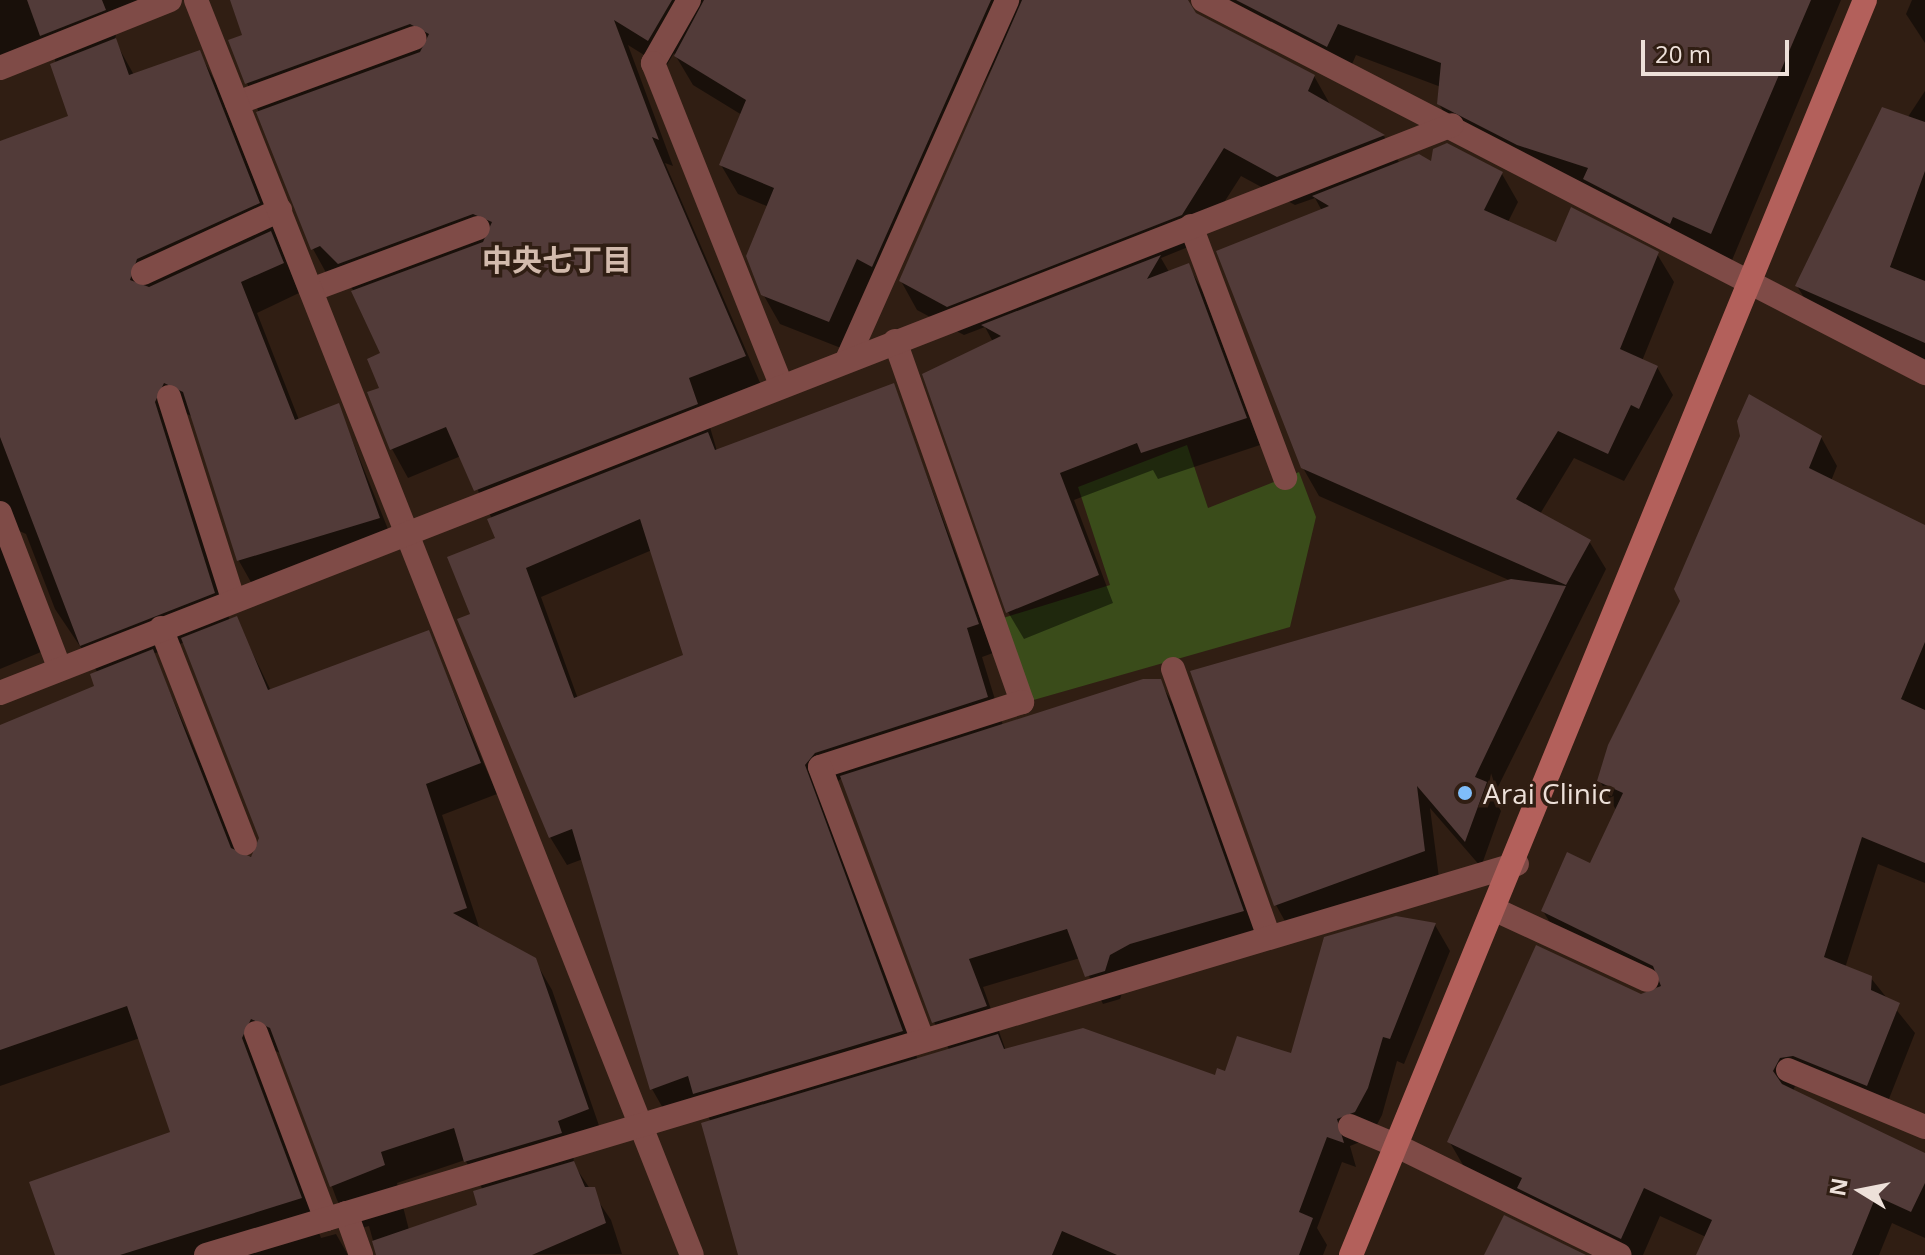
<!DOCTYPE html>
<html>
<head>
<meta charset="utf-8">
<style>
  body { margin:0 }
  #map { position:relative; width:1925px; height:1255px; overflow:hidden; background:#301e13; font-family:"Open Sans","Noto Sans JP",sans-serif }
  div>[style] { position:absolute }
  .green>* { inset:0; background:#3a4c1a }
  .shadow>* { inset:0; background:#0007 }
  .building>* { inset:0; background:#523b39 }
  .lane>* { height:24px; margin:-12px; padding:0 12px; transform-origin:12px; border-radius:12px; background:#7f4b47 }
  .street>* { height:24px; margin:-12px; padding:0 12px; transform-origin:12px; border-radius:12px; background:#7f4b47 }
  .secondary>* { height:24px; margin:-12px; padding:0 12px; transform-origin:12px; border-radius:12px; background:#b3605b }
  .dots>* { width:22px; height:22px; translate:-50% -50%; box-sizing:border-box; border:4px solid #301e13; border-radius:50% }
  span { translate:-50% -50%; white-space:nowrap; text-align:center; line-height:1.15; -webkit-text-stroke:7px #301e13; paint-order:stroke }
  .poi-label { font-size:28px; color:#ede0d9 }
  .left { translate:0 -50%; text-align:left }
  .neighbourhood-label { font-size:30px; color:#d2baac; font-weight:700 }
  .north { position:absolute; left:1821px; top:1151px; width:80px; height:80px; -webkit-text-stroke:6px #301e13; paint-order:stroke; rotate:280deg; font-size:22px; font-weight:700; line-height:32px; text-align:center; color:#ede0d9 }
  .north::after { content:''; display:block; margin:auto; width:28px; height:36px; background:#ede0d9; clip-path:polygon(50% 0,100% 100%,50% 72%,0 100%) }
  .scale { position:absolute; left:1641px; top:40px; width:148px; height:36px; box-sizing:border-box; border:4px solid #ede0d9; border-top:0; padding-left:10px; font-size:24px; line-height:28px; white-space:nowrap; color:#ede0d9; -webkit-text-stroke:6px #301e13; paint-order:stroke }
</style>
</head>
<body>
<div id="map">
  <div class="green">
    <i style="clip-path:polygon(1187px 445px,1208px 508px,1299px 472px,1316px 517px,1290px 627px,1030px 701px,1003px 618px,1110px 585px,1078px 487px)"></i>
  </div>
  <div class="shadow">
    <i style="clip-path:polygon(evenodd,0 0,160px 0,117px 27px,115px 41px,134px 75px,199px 52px,216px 83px,299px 293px,257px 313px,299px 420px,338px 405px,396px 549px,256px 591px,239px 561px,193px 417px,183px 412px,171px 433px,230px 621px,236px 619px,271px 691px,428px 633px,497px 794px,442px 815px,480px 930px,534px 959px,552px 990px,604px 1140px,573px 1152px,574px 1165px,611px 1220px,622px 1254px,377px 1255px,369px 1226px,354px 1230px,337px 1200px,282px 1054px,269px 1048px,258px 1070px,321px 1238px,336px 1234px,348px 1255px,56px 1255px,172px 1134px,140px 1038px,0 1086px,0 727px,97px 687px,98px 673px,55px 609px,26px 534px,13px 528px,41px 652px,0 669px,0 144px,70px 117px,54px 56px,0 72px,0 0,185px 642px,261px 837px,259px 853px,243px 860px,153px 654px,185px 642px,0 0,465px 1160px,483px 1190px,479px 1206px,409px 1230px,397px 1183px,465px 1160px)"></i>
    <i style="clip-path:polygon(evenodd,256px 0,1130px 0,1314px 76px,1331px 106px,1384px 136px,1400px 164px,1502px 174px,1518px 202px,1508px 222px,1557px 244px,1657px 254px,1674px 282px,1642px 361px,1657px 367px,1673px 395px,1624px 481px,1574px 458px,1540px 514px,1589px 541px,1606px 569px,1493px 797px,1501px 811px,1481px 867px,1430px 808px,1439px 878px,1291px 932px,1276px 905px,1511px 581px,1319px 496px,1303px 468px,1322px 211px,1315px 198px,1295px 205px,1241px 176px,1198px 243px,1161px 258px,1169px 272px,1188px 265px,1203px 292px,1260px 445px,1158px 479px,1153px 470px,1074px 500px,1113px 603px,1024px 639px,1008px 612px,993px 342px,985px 327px,964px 335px,917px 310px,901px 281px,1019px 16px,846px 350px,780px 324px,763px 294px,769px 207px,738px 194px,721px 165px,742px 115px,693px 85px,674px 53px,665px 68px,628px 45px,673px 166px,665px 163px,761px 385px,704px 407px,717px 451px,893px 386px,993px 653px,982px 657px,1004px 729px,1160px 682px,1176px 709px,1258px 939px,1126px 982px,1120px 999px,1103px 1004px,1080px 958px,983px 987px,1006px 1051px,1216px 1077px,1292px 1056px,1435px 925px,1450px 951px,1404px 1064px,1397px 1061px,1382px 1115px,1370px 1138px,1350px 1146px,1356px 1167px,1342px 1162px,1317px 1228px,1327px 1245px,1323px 1255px,739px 1255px,711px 1122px,702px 1105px,668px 1117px,652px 1089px,583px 859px,567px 865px,550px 837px,459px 620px,472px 615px,498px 539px,492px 519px,461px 456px,408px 478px,392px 449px,370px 393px,382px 389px,383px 354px,355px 292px,338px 274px,329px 278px,313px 249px,247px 83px,245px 36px,256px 0,652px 550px,686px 657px,578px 699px,541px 597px,652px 550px,256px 0,842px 778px,934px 1022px,950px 1051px,918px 1060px,820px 795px,842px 778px)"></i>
    <i style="clip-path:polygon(1230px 0,1841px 0,1730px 265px,1458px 136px,1439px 104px,1441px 87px,1356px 55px,1346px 78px,1245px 26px)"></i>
    <i style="clip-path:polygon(1912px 0,1925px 0,1925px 43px,1906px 14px)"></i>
    <i style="clip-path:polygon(1925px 91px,1925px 363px,1814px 314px,1797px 286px)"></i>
    <i style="clip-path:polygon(1821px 437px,1837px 466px,1831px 481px,1925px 528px,1925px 883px,1878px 864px,1845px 968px,1870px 977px,1915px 1033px,1883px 1114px,1795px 1086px,1793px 1091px,1925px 1155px,1925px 1238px,1892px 1223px,1879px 1255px,1698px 1255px,1706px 1237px,1660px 1216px,1643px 1255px,1615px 1255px,1466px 1170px,1449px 1141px,1659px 988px,1560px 939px,1543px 911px,1591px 866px,1616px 810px,1600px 781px)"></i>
  </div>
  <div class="building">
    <i style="clip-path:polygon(27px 0,102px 0,106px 10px,40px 36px)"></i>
    <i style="clip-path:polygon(230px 0,672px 0,648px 41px,614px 20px,659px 140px,652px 137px,746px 356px,689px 378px,698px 404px,474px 491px,446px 427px,390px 450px,367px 392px,379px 388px,367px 359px,380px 353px,351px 291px,483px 242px,492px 222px,473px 214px,338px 264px,320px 246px,311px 250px,256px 112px,420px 52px,429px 34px,410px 24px,245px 84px,228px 40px,242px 35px)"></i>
    <i style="clip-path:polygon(704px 0,991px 0,872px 267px,857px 259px,829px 322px,761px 295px,746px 256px,774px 188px,719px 165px,746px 100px,674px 56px)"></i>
    <i style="clip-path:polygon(1022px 0,1188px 0,1196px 13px,1315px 75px,1308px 91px,1385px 135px,1277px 177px,1224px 148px,1182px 215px,947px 307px,899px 281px)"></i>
    <i style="clip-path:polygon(1236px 0,1811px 0,1711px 234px,1673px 217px,1670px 224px,1583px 179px,1588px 168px,1517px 145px,1437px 104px,1441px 63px,1338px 24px,1327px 47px)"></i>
    <i style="clip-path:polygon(116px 38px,129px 75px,200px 50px,260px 203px,137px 259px,130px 280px,149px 287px,271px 231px,284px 263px,241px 282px,295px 420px,339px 403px,380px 518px,237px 561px,183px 392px,164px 383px,155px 402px,215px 593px,80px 646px,0 437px,0 141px,68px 116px,50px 64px)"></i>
    <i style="clip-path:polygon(1882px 107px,1925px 122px,1925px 171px,1890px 267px,1925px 281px,1925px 343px,1795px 286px)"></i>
    <i style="clip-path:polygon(1447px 143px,1503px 172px,1484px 210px,1556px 242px,1571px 207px,1659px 252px,1620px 349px,1658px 366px,1639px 409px,1631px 405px,1608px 454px,1558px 431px,1516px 499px,1591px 540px,1566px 585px,1301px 468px,1216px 251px,1329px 206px,1312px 196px,1419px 154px,1431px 161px,1433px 149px)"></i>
    <i style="clip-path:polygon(1161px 255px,1147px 279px,1189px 263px,1247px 418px,1141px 453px,1137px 443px,1060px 473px,1099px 575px,1006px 613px,922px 374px,1001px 336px,981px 325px)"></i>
    <i style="clip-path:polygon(evenodd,894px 383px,979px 624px,967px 628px,988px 697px,815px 753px,805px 765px,903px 1031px,693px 1094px,688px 1076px,650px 1090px,572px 829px,549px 838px,457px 619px,470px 614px,447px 557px,495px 538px,487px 519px,708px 432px,715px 450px,894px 383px,640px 519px,683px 655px,574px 698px,526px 568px,640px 519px)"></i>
    <i style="clip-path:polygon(1749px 394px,1822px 436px,1809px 468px,1925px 525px,1925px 642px,1901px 699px,1925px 710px,1925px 863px,1862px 837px,1824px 957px,1872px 976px,1871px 990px,1900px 1003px,1867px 1086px,1793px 1056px,1780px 1058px,1773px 1071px,1782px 1084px,1925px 1153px,1925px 1183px,1911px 1212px,1876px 1196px,1852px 1255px,1696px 1255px,1712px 1220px,1644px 1188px,1621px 1239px,1517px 1188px,1522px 1178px,1447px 1142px,1536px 945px,1641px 994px,1661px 986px,1653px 966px,1541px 911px,1567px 852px,1590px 863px,1623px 793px,1597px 781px,1608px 745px,1680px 601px,1674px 589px,1740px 436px,1737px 421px)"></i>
    <i style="clip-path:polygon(1511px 579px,1566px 586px,1475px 777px,1487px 782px,1465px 842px,1417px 786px,1425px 851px,1274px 906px,1190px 671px)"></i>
    <i style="clip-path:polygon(237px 616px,268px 690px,429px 630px,481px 763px,426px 784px,467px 908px,453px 913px,536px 958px,589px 1109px,558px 1121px,562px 1133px,464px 1162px,454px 1128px,381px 1152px,385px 1165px,330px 1187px,270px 1028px,251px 1019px,242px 1038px,302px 1198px,120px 1255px,55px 1255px,29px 1182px,170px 1132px,127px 1006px,0 1050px,0 725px,94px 686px,90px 674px,153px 649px,231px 848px,251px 857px,259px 838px,181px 638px)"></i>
    <i style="clip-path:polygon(1143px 679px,1161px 679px,1244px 911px,1130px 944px,1110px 955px,1105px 971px,1085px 977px,1067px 929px,969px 959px,987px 1006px,932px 1023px,840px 776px)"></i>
    <i style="clip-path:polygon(1396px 916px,1436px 923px,1390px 1039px,1383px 1037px,1368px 1088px,1355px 1112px,1337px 1119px,1344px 1143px,1327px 1137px,1299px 1212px,1313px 1218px,1299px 1255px,1117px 1255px,1062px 1231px,1052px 1255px,738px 1255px,701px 1123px,998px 1034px,1004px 1049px,1083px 1028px,1215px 1075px,1217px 1068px,1225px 1071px,1237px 1036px,1291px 1053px,1324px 937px)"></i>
    <i style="clip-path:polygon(574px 1161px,585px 1187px,595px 1187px,606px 1223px,532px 1255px,376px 1255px,372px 1241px,477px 1205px,473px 1191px)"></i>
    <i style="clip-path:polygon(1504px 1215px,1586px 1255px,1484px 1255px)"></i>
  </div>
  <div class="lane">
    <i style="left:689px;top:0;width:73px;rotate:119.7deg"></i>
    <i style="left:653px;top:63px;width:347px;rotate:68.3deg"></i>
    <i style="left:237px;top:103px;width:189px;rotate:-20.1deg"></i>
    <i style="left:1191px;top:226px;width:269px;rotate:69.5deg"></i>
    <i style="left:143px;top:273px;width:151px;rotate:-24.7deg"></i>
    <i style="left:311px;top:290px;width:178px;rotate:-20.4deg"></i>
    <i style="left:895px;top:341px;width:383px;rotate:70.6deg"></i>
    <i style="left:1022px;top:702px;width:212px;rotate:162.2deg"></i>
    <i style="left:820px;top:767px;width:287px;rotate:69.4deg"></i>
    <i style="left:169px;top:397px;width:212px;rotate:72.4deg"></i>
    <i style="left:0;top:513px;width:167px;rotate:69deg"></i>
    <i style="left:161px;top:628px;width:231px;rotate:68.7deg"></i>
    <i style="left:1173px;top:669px;width:282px;rotate:70.3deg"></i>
    <i style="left:1498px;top:911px;width:164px;rotate:24.8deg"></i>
    <i style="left:256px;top:1033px;width:199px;rotate:69.4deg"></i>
    <i style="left:1788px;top:1070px;width:148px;rotate:22.6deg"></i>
    <i style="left:1350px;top:1126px;width:49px;rotate:22.9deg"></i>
    <i style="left:346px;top:1213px;width:45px;rotate:70.3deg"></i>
  </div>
  <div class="street">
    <i style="left:196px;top:0;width:1349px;rotate:68.44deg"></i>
    <i style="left:1203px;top:0;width:813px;rotate:27.32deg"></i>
    <i style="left:0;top:68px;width:183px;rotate:-21.8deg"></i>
    <i style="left:847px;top:360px;width:394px;rotate:-66deg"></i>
    <i style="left:0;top:693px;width:1559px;rotate:-21.36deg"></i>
    <i style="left:1395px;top:1145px;width:250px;rotate:26.1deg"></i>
    <i style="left:206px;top:1255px;width:1368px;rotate:-16.61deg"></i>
  </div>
  <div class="secondary">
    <i style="left:1351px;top:1255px;width:1356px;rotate:-67.73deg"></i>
  </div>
  <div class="dots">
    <i style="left:1465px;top:793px;background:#7fbdfa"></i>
  </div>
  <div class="poi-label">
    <span class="left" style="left:1483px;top:793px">Arai Clinic</span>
  </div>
  <div class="neighbourhood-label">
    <span style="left:557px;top:260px">中央七丁目</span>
  </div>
  <div class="north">N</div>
  <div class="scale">20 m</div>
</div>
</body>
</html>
